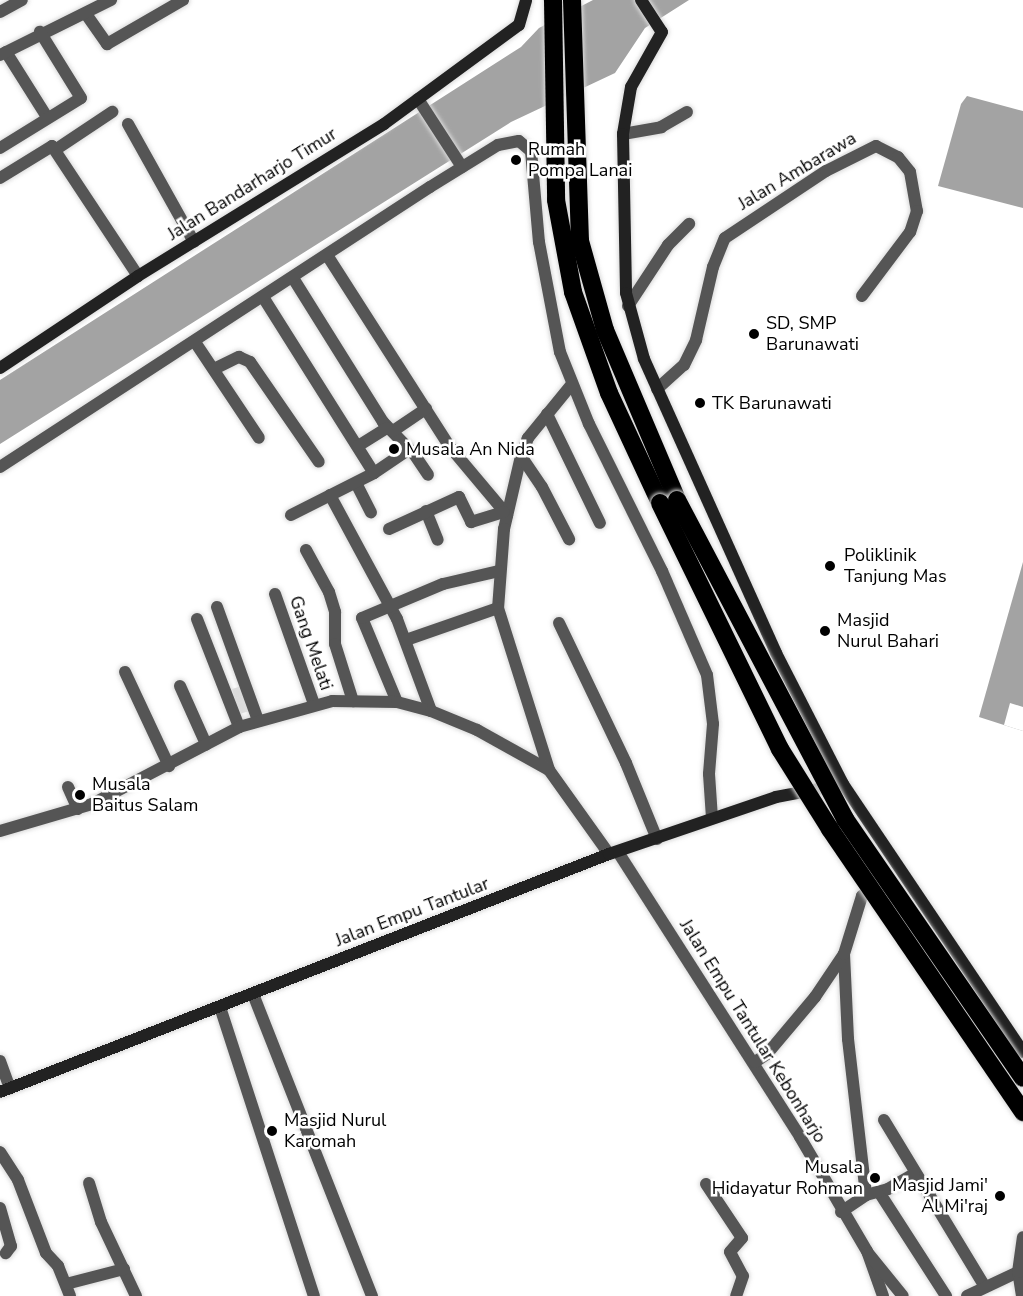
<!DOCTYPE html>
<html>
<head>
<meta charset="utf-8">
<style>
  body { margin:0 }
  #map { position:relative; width:1023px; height:1296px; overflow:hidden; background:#fff; font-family:"Nunito Sans",sans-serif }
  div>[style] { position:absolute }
  .green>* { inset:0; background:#dcdcdc }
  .water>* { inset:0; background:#a3a3a3 }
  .pier>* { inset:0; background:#fff }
  .roads { filter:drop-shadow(0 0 2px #dbdbdb) drop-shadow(0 0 2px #dbdbdb) }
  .street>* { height:12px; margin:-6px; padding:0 6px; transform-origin:6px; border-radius:6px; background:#555 }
  .secondary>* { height:12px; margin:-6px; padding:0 6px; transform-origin:6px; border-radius:6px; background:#222 }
  .highway>* { height:18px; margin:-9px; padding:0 9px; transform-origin:9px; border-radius:9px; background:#000 }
  .bridges { filter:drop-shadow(0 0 2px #dbdbdb) drop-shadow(0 0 2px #dbdbdb) }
  .highway-bridge>* { height:18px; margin:-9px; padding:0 9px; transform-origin:9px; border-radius:9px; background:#000 }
  .dots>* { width:16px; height:16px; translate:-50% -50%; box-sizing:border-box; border:3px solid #fff; border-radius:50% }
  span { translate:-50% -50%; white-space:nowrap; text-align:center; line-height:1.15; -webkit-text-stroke:5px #fff; paint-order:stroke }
  .poi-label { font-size:18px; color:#000 }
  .left { translate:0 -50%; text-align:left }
  .right { translate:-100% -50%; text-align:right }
  .street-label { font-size:18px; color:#000 }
</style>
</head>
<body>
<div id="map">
  <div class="green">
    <i style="clip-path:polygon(245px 685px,253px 710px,239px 714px,232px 689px)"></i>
  </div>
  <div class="water">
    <i style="clip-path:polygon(593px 0,689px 0,645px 28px,615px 73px,511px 122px,0 444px,0 380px,521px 47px,539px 28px)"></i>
    <i style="clip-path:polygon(967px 96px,1023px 111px,1023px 208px,938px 186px,961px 104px)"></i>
    <i style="clip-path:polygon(1023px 562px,1023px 731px,979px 717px)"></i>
  </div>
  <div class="pier">
    <i style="clip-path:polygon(1010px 703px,1023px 707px,1023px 731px,1004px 725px)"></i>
  </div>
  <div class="roads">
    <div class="street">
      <i style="left:0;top:12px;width:25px;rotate:-29deg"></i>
      <i style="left:86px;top:14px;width:37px;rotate:55deg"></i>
      <i style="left:107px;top:44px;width:88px;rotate:-30.1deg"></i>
      <i style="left:6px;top:52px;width:77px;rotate:57.8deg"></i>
      <i style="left:0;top:55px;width:124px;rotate:-26.4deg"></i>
      <i style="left:418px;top:99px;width:81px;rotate:57.1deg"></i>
      <i style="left:128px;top:124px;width:135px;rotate:60.8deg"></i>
      <i style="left:623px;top:134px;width:39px;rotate:-10deg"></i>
      <i style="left:661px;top:127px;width:30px;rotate:-30deg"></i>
      <i style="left:0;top:148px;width:95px;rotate:-31.7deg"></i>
      <i style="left:81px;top:98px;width:78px;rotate:-121.8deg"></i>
      <i style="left:55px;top:150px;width:69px;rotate:-33.7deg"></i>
      <i style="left:0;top:178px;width:61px;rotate:-31.6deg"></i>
      <i style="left:52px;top:146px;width:156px;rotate:56.5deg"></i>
      <i style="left:327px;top:255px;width:228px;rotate:57.4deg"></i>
      <i style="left:450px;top:447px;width:89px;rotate:50deg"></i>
      <i style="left:293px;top:278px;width:170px;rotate:58deg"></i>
      <i style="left:383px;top:422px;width:45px;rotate:45.9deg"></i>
      <i style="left:414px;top:454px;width:25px;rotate:56deg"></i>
      <i style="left:263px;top:297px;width:208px;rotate:57.8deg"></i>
      <i style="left:628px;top:306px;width:73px;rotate:-56.7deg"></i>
      <i style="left:668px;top:245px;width:30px;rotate:-45deg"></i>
      <i style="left:195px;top:342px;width:115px;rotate:56.3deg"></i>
      <i style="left:214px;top:369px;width:28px;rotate:-26deg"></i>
      <i style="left:239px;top:357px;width:12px;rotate:24deg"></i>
      <i style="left:250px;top:362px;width:121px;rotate:55.4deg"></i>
      <i style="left:572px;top:384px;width:70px;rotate:129.2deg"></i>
      <i style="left:528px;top:438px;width:19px;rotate:111deg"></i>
      <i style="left:521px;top:456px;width:75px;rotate:103.1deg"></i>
      <i style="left:504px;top:529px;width:79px;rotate:94.3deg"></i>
      <i style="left:498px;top:608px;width:170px;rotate:72.5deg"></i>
      <i style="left:549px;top:770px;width:103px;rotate:54.5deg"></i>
      <i style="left:657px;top:389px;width:36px;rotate:-42deg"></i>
      <i style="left:684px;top:365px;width:28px;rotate:-64deg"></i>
      <i style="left:696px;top:340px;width:75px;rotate:-76.9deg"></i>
      <i style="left:713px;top:267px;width:31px;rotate:-68deg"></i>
      <i style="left:725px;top:238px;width:121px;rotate:-33.6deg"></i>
      <i style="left:826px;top:171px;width:56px;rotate:-26.6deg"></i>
      <i style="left:876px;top:146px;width:25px;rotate:27deg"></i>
      <i style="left:898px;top:157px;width:19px;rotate:51deg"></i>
      <i style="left:910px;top:172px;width:40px;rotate:80deg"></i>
      <i style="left:917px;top:211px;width:22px;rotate:108deg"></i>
      <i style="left:910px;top:232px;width:80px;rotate:126.9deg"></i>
      <i style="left:547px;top:414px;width:121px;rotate:64.1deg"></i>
      <i style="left:393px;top:431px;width:40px;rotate:-34deg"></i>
      <i style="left:358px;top:446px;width:34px;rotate:-32deg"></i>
      <i style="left:521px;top:456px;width:37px;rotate:56deg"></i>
      <i style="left:542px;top:487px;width:59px;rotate:62.6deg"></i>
      <i style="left:0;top:467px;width:513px;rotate:-33.07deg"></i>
      <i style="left:430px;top:187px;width:80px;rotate:-31.7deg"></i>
      <i style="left:498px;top:145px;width:21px;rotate:-11deg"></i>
      <i style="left:519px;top:141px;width:16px;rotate:40deg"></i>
      <i style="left:531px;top:151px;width:91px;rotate:85deg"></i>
      <i style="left:539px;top:242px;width:112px;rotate:79.2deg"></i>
      <i style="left:560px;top:352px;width:78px;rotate:68.1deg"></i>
      <i style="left:589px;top:424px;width:164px;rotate:63.6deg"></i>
      <i style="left:662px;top:571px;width:113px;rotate:66.6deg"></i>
      <i style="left:707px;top:675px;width:49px;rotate:83deg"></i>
      <i style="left:713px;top:724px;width:50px;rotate:94.6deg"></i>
      <i style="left:709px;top:774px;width:44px;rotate:86.1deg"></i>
      <i style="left:356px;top:483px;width:33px;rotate:63deg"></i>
      <i style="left:330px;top:495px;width:141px;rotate:61.6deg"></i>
      <i style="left:397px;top:619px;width:98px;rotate:69.7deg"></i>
      <i style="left:426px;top:511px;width:31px;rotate:68deg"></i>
      <i style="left:291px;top:515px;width:93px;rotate:-26.8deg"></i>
      <i style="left:374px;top:473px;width:41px;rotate:-34.1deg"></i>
      <i style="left:389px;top:529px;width:77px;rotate:-24.6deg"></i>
      <i style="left:459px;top:497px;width:28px;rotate:64deg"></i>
      <i style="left:471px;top:522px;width:34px;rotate:-17deg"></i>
      <i style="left:306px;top:550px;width:48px;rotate:61.3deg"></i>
      <i style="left:329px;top:592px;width:21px;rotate:73deg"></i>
      <i style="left:335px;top:612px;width:32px;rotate:90deg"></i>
      <i style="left:335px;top:644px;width:60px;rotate:72.5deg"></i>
      <i style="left:275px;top:594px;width:117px;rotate:70.5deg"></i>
      <i style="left:217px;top:607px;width:120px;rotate:70.1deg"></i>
      <i style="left:197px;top:619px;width:116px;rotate:68.7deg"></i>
      <i style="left:559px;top:623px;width:155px;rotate:64.4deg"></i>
      <i style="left:626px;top:763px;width:82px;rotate:67.8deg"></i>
      <i style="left:406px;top:640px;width:97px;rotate:-19.2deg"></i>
      <i style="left:125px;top:672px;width:104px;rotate:64.9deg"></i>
      <i style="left:180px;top:686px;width:64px;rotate:65.9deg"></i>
      <i style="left:397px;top:702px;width:91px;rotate:-112.6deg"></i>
      <i style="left:362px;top:618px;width:88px;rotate:-22.8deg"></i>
      <i style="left:443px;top:584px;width:57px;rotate:-13.1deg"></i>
      <i style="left:68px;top:787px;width:24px;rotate:66deg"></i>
      <i style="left:0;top:831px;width:96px;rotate:-16.4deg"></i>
      <i style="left:92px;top:804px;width:166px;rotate:-27.6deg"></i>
      <i style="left:239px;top:727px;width:97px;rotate:-15.6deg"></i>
      <i style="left:332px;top:701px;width:65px;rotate:0.9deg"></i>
      <i style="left:397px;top:702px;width:35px;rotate:15deg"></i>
      <i style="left:431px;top:711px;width:50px;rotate:22.4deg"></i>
      <i style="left:477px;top:730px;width:82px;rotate:29.1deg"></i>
      <i style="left:618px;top:852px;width:338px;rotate:57.4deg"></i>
      <i style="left:800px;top:1137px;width:132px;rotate:59.6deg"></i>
      <i style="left:867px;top:1251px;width:48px;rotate:70.4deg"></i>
      <i style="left:844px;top:954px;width:85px;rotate:87.3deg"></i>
      <i style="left:848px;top:1039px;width:157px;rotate:83.4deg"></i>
      <i style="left:253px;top:994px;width:325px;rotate:68.5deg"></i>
      <i style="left:220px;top:1007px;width:304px;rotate:72deg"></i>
      <i style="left:0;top:1061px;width:29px;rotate:70deg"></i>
      <i style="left:755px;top:1062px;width:14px;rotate:-34deg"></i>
      <i style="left:767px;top:1054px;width:75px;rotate:-49.9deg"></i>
      <i style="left:815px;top:997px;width:52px;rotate:-56deg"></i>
      <i style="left:844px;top:954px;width:61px;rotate:-72.8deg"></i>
      <i style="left:862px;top:896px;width:19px;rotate:-39deg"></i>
      <i style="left:884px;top:1120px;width:195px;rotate:58.8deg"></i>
      <i style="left:0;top:1152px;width:33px;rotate:57deg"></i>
      <i style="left:18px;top:1180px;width:78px;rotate:69deg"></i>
      <i style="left:46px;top:1253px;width:18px;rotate:47deg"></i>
      <i style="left:58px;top:1266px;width:32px;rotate:68deg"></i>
      <i style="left:89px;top:1183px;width:41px;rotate:72.9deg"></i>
      <i style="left:101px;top:1222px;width:82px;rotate:64.7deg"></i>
      <i style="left:706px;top:1184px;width:65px;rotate:56.3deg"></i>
      <i style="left:742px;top:1238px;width:18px;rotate:131deg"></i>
      <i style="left:730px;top:1252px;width:27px;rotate:62deg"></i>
      <i style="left:743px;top:1276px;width:21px;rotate:109deg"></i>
      <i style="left:879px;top:1192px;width:124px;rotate:57.2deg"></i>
      <i style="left:0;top:1208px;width:40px;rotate:74deg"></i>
      <i style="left:11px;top:1246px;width:9px;rotate:126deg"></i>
      <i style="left:841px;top:1212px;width:30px;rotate:-34deg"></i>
      <i style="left:866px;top:1195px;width:23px;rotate:-15deg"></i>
      <i style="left:888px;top:1189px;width:30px;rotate:-30deg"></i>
      <i style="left:868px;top:1253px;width:55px;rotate:50.9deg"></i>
      <i style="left:66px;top:1284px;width:60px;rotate:-14.5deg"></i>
      <i style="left:967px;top:1296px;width:56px;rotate:-25.2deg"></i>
      <i style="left:1022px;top:1296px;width:24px;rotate:-99deg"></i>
      <i style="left:1018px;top:1272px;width:35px;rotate:-82deg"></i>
    </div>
    <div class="secondary">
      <i style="left:641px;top:0;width:38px;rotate:57deg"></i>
      <i style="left:662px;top:32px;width:63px;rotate:119.4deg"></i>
      <i style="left:631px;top:87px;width:48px;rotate:99.7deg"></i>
      <i style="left:623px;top:134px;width:159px;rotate:88.9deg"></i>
      <i style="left:626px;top:293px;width:68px;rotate:74.7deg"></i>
      <i style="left:644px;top:359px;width:322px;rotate:65.8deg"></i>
      <i style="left:776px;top:653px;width:147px;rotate:62.9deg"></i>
      <i style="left:843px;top:784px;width:323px;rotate:56.1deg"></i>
      <i style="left:0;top:368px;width:166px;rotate:-33.7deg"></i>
      <i style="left:138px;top:276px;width:289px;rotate:-31.7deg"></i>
      <i style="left:384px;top:124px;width:167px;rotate:-36.3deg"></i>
      <i style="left:519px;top:25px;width:26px;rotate:-74deg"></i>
      <i style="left:0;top:1092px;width:654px;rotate:-21.35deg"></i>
      <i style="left:609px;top:854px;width:176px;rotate:-18.8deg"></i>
      <i style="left:776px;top:797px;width:60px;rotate:-10.6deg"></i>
    </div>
    <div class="highway">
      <i style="left:553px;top:0;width:200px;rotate:89.1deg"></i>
      <i style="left:556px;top:200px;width:94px;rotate:79.5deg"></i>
      <i style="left:573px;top:292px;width:107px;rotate:70.4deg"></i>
      <i style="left:609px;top:393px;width:121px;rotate:65.1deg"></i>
      <i style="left:572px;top:0;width:241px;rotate:88.1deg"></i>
      <i style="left:580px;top:241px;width:92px;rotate:74.3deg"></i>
      <i style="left:605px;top:330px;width:185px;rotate:67deg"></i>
    </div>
  </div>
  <div class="bridges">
    <div class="highway-bridge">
      <i style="left:677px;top:500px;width:361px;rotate:62.2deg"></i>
      <i style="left:845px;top:819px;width:314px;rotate:55.5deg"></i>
      <i style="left:660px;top:503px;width:274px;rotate:64deg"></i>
      <i style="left:780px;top:749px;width:94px;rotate:58deg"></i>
      <i style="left:830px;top:829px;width:343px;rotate:55.7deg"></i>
    </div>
  </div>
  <div class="dots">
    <i style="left:516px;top:160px;background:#000"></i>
    <i style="left:754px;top:334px;background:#000"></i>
    <i style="left:700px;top:403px;background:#000"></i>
    <i style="left:394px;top:449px;background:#000"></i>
    <i style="left:830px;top:566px;background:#000"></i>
    <i style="left:825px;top:631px;background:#000"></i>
    <i style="left:80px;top:795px;background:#000"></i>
    <i style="left:272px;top:1131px;background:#000"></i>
    <i style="left:875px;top:1178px;background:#000"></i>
    <i style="left:1000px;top:1196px;background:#000"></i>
  </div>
  <div class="poi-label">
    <span class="left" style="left:528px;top:160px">Rumah<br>Pompa Lanai</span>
    <span class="left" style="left:766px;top:334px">SD, SMP<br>Barunawati</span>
    <span class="left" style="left:712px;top:403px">TK Barunawati</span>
    <span class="left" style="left:406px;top:449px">Musala An Nida</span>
    <span class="left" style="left:844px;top:566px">Poliklinik<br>Tanjung Mas</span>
    <span class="left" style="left:837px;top:631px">Masjid<br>Nurul Bahari</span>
    <span class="left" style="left:92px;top:795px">Musala<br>Baitus Salam</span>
    <span class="left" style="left:284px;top:1131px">Masjid Nurul<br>Karomah</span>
    <span class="right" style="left:863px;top:1178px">Musala<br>Hidayatur Rohman</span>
    <span class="right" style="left:988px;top:1196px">Masjid Jami'<br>Al Mi'raj</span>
  </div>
  <div class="street-label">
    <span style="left:797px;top:171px;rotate:-31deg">Jalan Ambarawa</span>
    <span style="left:252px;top:184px;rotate:-32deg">Jalan Bandarharjo Timur</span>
    <span style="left:311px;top:643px;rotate:71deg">Gang Melati</span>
    <span style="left:412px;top:912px;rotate:-21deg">Jalan Empu Tantular</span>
    <span style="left:753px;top:1031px;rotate:58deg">Jalan Empu Tantular Kebonharjo</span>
  </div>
</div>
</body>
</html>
